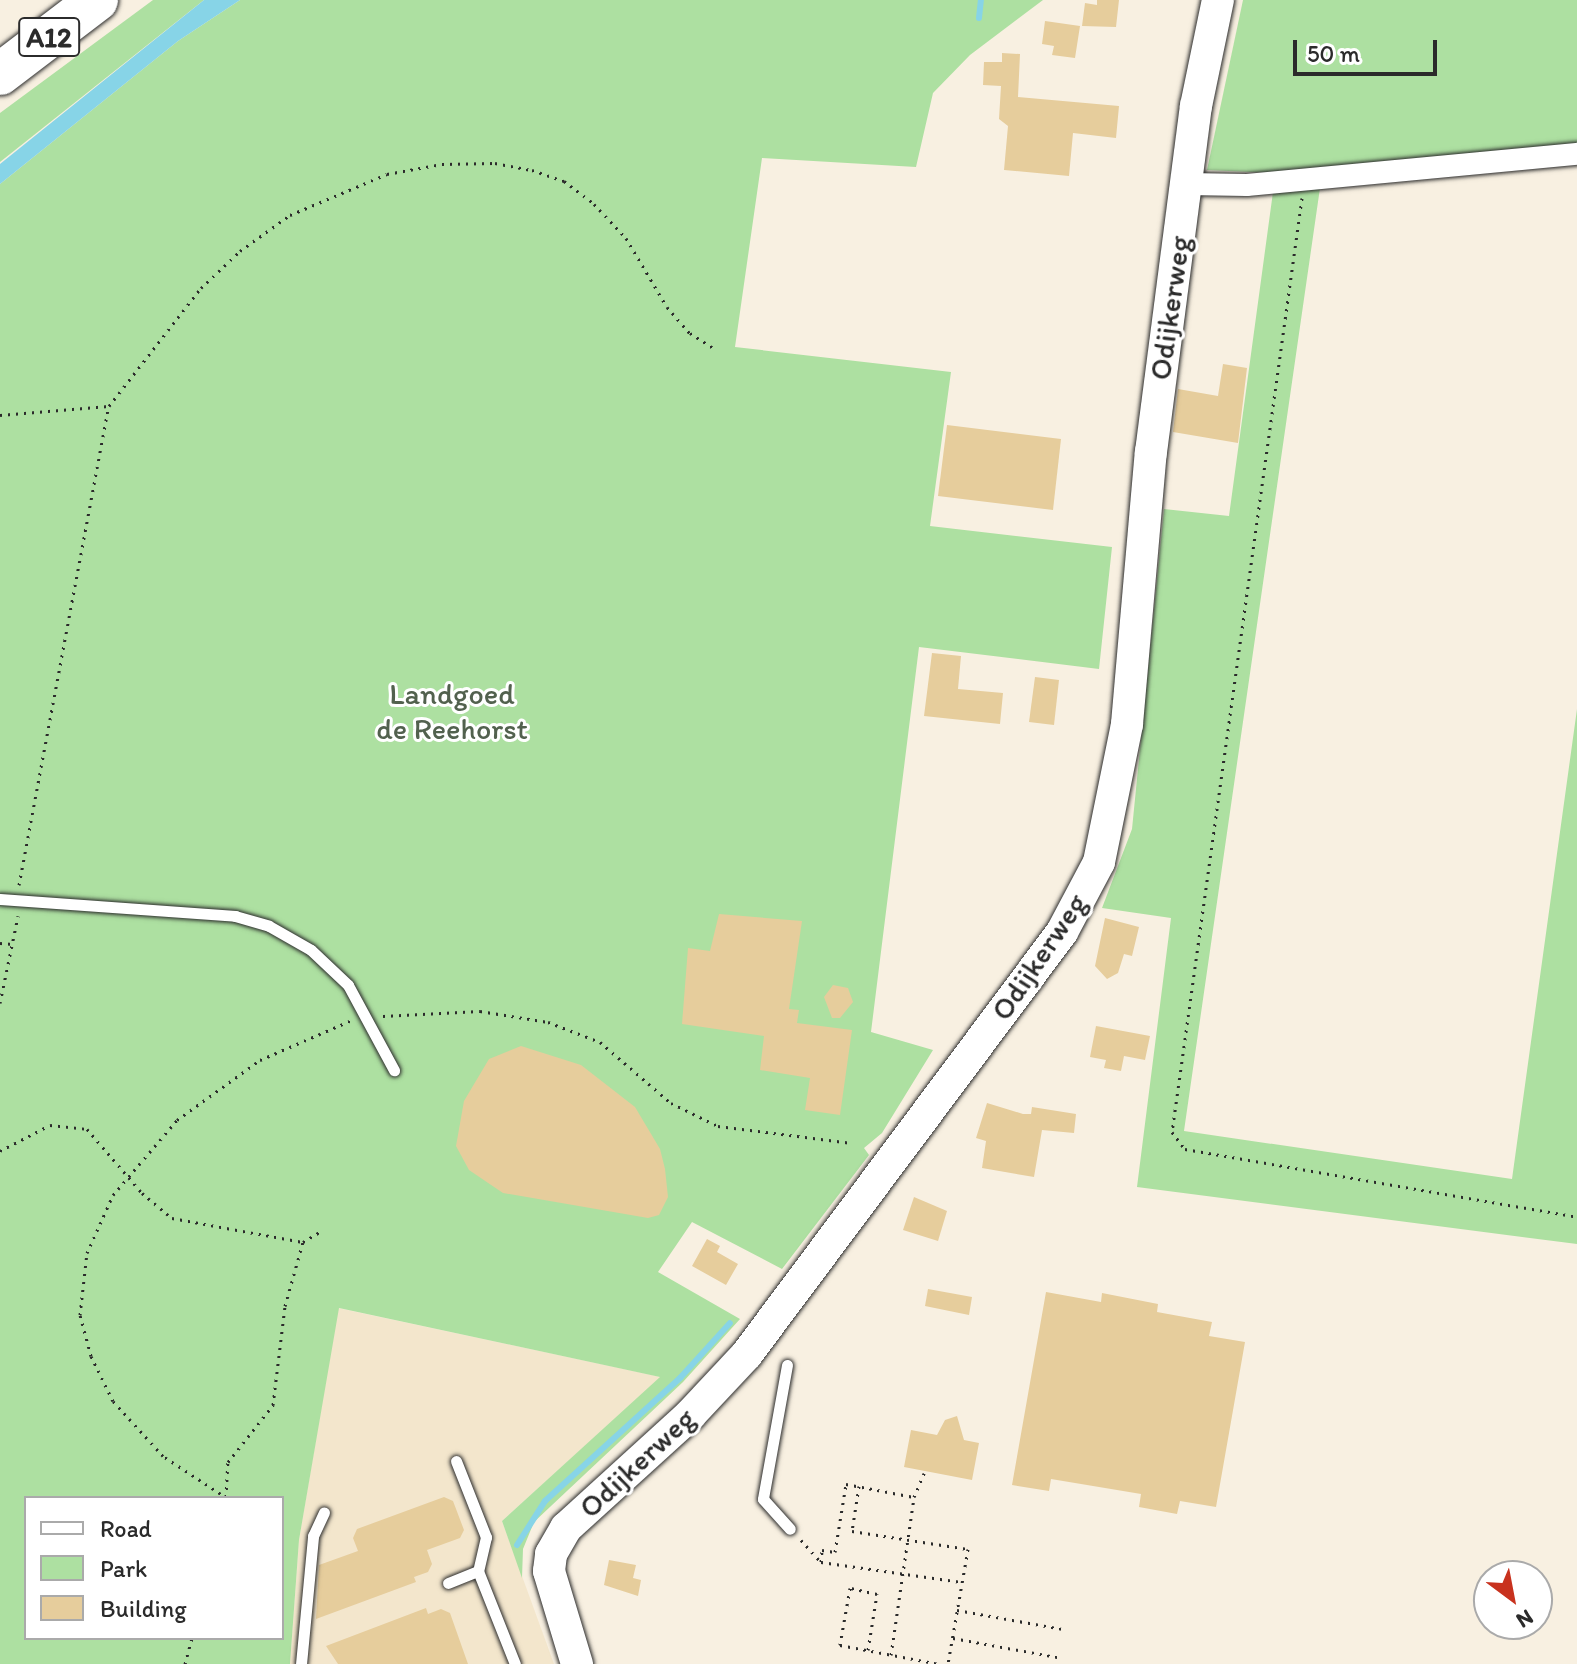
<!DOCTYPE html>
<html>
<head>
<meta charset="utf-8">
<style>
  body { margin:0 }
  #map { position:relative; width:1577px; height:1664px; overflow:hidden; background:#f8f0e1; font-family:Itim,sans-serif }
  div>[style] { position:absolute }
  .built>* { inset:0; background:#f3e6cc }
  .green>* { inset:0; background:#ade0a1 }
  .water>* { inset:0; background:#87d4e7 }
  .stream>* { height:6px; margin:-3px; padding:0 3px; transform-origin:3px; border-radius:3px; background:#87d4e7 }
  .building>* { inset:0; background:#e6cd9c }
  .path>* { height:3px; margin-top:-1.5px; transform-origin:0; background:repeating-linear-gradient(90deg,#2b2b2b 0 2px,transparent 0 8px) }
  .roads { filter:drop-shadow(0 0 2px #2b2b2b) drop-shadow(0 0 2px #2b2b2b) }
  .lane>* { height:11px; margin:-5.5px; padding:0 5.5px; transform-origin:5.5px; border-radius:5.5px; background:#fff }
  .street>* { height:22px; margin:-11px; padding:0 11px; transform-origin:11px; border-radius:11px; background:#fff }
  .secondary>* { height:32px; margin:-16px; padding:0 16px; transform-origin:16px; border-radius:16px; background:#fff }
  .highway>* { height:42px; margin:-21px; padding:0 21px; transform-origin:21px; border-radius:21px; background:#fff }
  span { translate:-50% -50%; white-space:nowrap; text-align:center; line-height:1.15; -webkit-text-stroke:6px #fff; paint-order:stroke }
  .shield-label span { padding:2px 6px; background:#fff; border:2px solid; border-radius:6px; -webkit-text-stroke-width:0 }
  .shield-label { font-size:28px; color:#2b2b2b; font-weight:700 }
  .street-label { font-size:30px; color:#2b2b2b }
  .park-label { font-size:30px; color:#52614e }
  .legend { position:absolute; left:24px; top:1496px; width:260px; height:144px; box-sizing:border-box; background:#fff; border:2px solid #aaa; margin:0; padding:10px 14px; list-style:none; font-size:24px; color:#2b2b2b }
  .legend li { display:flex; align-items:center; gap:16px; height:40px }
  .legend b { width:40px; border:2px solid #aaa }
  .north { position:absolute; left:1473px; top:1560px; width:80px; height:80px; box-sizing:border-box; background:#fff; border:2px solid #aaa; border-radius:50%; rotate:148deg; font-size:22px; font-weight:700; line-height:32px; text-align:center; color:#2b2b2b }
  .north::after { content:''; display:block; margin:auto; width:28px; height:36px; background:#c8321e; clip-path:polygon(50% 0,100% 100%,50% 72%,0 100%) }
  .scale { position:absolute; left:1293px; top:40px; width:144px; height:36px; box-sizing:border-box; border:4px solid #2b2b2b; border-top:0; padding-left:10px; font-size:24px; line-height:28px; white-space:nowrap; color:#2b2b2b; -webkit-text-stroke:6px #fff; paint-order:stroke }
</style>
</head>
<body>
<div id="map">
  <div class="built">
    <i style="clip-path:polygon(338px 1308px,661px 1377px,502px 1521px,554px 1664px,290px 1664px,299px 1540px)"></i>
  </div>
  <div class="green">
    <i style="clip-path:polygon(153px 0,204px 0,0 162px,0 113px)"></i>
    <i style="clip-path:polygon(evenodd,240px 0,1043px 0,970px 55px,933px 93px,916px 167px,762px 158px,735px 347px,951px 372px,930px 526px,1112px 547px,1099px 669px,919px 647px,871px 1032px,933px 1050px,882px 1133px,864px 1148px,869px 1155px,782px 1269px,692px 1222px,658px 1272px,740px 1319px,683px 1382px,534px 1522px,523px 1549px,522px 1578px,502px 1521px,660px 1377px,339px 1308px,299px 1540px,290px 1664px,0 1664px,0 184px,178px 41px,240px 0,26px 1498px,282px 1498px,282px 1638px,26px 1638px,26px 1498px)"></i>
    <i style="clip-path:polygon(1243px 0,1577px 0,1577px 145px,1272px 173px,1207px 170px)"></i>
    <i style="clip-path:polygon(1320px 188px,1184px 1131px,1512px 1179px,1577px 709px,1577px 1244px,1137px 1187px,1171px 918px,1102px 908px,1132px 829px,1164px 509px,1229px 516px,1273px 192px)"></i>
  </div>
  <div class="water">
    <i style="clip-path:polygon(204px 0,240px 0,178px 41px,0 184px,0 164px)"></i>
  </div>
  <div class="stream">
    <i style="left:979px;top:18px;width:18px;rotate:-84deg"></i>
    <i style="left:517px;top:1545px;width:52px;rotate:-57.5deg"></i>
    <i style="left:545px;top:1501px;width:183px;rotate:-42.3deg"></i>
    <i style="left:680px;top:1378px;width:74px;rotate:-47.7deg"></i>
  </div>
  <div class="building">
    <i style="clip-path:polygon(1097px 0,1119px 0,1116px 27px,1082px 26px,1085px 3px,1097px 5px)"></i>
    <i style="clip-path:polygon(1045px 21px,1080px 26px,1075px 58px,1052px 55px,1054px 46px,1042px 44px)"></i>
    <i style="clip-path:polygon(1002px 53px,1020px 54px,1018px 97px,1119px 106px,1116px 138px,1073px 133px,1069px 176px,1004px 170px,1008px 126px,999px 119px,1001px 86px,983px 85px,984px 62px,1002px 62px)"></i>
    <i style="clip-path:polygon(1223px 364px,1247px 368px,1238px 443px,1173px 432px,1178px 389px,1218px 396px)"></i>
    <i style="clip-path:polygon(947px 425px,1061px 439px,1053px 510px,938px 496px)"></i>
    <i style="clip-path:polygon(932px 653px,961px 656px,958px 689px,1003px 693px,1000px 724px,924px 716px)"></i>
    <i style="clip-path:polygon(1035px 677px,1059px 680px,1054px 725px,1029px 722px)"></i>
    <i style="clip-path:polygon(719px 914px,802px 921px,789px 1009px,799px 1010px,797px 1023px,852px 1030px,840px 1115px,805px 1110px,810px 1078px,760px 1070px,764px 1036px,682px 1024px,688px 948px,710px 951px)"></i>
    <i style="clip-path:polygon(1105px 918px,1139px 927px,1132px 956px,1124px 954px,1118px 973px,1107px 979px,1095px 966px)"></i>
    <i style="clip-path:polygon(833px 985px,848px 988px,853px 1002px,840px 1018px,832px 1018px,824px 997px)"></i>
    <i style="clip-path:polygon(1096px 1026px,1150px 1036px,1145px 1060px,1124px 1056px,1121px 1071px,1104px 1068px,1106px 1060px,1090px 1057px)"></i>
    <i style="clip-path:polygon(521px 1046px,581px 1065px,635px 1107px,660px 1149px,665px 1169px,668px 1197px,659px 1215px,648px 1218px,503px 1193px,469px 1170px,456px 1146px,464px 1101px,489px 1059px)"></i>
    <i style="clip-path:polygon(987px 1103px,1023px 1114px,1031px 1114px,1032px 1107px,1076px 1114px,1074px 1133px,1042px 1130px,1034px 1177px,982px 1168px,986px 1141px,976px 1138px)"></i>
    <i style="clip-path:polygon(914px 1197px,947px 1211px,938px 1241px,903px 1230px)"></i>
    <i style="clip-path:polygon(707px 1239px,720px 1246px,717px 1252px,738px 1264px,726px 1285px,692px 1266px)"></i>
    <i style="clip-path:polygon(928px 1289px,972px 1297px,969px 1315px,925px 1306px)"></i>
    <i style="clip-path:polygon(1046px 1292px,1101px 1302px,1102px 1293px,1158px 1304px,1157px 1312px,1212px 1322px,1209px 1336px,1245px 1342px,1216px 1507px,1180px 1501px,1177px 1514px,1139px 1507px,1141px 1494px,1051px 1479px,1049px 1491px,1012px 1485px)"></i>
    <i style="clip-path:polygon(957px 1416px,964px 1440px,979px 1443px,972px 1480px,904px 1467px,911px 1430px,937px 1435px,945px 1420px)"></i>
    <i style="clip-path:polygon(444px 1497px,453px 1501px,464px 1530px,460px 1538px,427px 1550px,432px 1564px,428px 1572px,414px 1577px,416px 1582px,316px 1619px,319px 1565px,358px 1551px,353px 1538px,357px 1529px)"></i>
    <i style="clip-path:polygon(609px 1560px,636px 1565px,633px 1578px,641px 1580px,638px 1596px,604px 1585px)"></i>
    <i style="clip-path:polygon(426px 1608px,428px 1614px,441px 1609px,450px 1613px,468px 1664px,338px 1664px,326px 1646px)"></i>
  </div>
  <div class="path">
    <i style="left:1302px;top:198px;width:943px;rotate:97.92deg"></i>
    <i style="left:1172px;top:1132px;width:21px;rotate:53deg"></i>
    <i style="left:1185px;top:1149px;width:398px;rotate:9.8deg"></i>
    <i style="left:0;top:415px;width:109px;rotate:-4.7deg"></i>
    <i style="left:19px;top:885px;width:487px;rotate:-79.4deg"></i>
    <i style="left:109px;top:406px;width:150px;rotate:-52.1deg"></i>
    <i style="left:201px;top:288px;width:54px;rotate:-43.5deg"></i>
    <i style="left:240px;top:251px;width:62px;rotate:-35.8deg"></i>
    <i style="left:290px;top:215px;width:105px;rotate:-22.9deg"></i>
    <i style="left:387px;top:174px;width:56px;rotate:-10.3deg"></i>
    <i style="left:442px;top:164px;width:53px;rotate:-1.1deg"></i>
    <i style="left:495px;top:163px;width:38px;rotate:11deg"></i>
    <i style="left:532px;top:170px;width:34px;rotate:19deg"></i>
    <i style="left:564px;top:181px;width:38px;rotate:37deg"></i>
    <i style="left:594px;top:204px;width:47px;rotate:46.7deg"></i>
    <i style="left:626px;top:238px;width:80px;rotate:59.3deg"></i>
    <i style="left:667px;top:307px;width:35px;rotate:49deg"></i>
    <i style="left:690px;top:333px;width:30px;rotate:33deg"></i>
    <i style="left:0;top:943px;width:13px;rotate:4deg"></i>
    <i style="left:0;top:1003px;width:89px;rotate:-78.3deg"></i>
    <i style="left:383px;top:1016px;width:97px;rotate:-3deg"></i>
    <i style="left:480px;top:1011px;width:69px;rotate:9.2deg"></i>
    <i style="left:548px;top:1022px;width:56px;rotate:21deg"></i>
    <i style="left:600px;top:1042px;width:94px;rotate:40.7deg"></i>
    <i style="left:671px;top:1103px;width:52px;rotate:26.1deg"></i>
    <i style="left:718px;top:1126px;width:135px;rotate:7.2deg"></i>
    <i style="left:0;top:1151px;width:56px;rotate:-27.5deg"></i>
    <i style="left:50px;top:1125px;width:37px;rotate:6deg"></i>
    <i style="left:87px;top:1129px;width:84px;rotate:49.3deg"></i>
    <i style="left:142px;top:1193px;width:39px;rotate:40deg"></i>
    <i style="left:172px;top:1218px;width:133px;rotate:10.4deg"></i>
    <i style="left:303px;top:1242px;width:23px;rotate:-31deg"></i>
    <i style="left:859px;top:1486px;width:46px;rotate:98.8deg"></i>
    <i style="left:852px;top:1531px;width:117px;rotate:8.8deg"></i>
    <i style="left:968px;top:1549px;width:117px;rotate:99.9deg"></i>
    <i style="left:226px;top:1497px;width:35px;rotate:-87deg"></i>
    <i style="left:228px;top:1462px;width:73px;rotate:-51.7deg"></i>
    <i style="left:273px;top:1405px;width:100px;rotate:-83.1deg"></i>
    <i style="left:285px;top:1306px;width:66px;rotate:-74.3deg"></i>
    <i style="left:227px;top:1498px;width:77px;rotate:-146.7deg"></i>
    <i style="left:163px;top:1456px;width:74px;rotate:-132.3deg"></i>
    <i style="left:113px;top:1401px;width:50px;rotate:-116.1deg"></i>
    <i style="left:91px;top:1356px;width:42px;rotate:-105deg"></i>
    <i style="left:80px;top:1315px;width:62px;rotate:-83.6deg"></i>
    <i style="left:87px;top:1253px;width:64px;rotate:-65.9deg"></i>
    <i style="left:113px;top:1195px;width:99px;rotate:-49.5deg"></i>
    <i style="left:177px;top:1120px;width:102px;rotate:-35.9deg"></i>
    <i style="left:260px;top:1060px;width:100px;rotate:-23.5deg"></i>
    <i style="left:801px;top:1540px;width:30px;rotate:48deg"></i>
    <i style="left:821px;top:1562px;width:142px;rotate:8.1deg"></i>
    <i style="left:821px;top:1562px;width:12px;rotate:-85deg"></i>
    <i style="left:822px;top:1550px;width:13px;rotate:9deg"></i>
    <i style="left:835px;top:1552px;width:69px;rotate:-80.8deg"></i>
    <i style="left:846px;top:1484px;width:69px;rotate:10.8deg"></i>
    <i style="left:957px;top:1610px;width:108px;rotate:10.2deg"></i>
    <i style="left:953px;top:1638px;width:106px;rotate:10.4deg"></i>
    <i style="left:868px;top:1650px;width:57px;rotate:-80.9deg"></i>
    <i style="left:877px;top:1594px;width:28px;rotate:-167deg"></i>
    <i style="left:850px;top:1588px;width:58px;rotate:100deg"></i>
    <i style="left:840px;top:1645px;width:102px;rotate:10.8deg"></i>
    <i style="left:891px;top:1655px;width:160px;rotate:-81.7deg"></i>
    <i style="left:914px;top:1497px;width:26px;rotate:-67deg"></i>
    <i style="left:185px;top:1664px;width:27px;rotate:-75deg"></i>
  </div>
  <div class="roads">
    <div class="lane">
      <i style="left:0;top:899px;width:236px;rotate:4.1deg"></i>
      <i style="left:235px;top:916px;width:35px;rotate:16deg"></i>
      <i style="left:269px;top:926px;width:48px;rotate:29.7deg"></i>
      <i style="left:311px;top:950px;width:51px;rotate:43.4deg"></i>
      <i style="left:348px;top:985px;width:97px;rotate:61.6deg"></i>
      <i style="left:787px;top:1365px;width:136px;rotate:100.2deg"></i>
      <i style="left:763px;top:1499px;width:40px;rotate:48deg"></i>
      <i style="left:456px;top:1461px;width:82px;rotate:68.5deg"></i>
      <i style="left:486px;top:1537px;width:35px;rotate:103deg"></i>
      <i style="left:448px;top:1583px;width:32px;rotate:-22deg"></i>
      <i style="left:478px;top:1571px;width:100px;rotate:68.3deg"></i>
      <i style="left:301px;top:1664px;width:129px;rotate:-84.6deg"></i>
      <i style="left:313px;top:1536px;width:26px;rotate:-65deg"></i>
    </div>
    <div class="street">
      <i style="left:1186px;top:184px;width:61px;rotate:0.9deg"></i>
      <i style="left:1247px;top:185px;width:331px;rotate:-5.4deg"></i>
    </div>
    <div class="secondary">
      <i style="left:577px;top:1664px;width:97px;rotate:-106.8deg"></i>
      <i style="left:549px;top:1571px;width:17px;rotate:-83deg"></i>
      <i style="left:551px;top:1554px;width:30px;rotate:-60deg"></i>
      <i style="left:566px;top:1528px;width:168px;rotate:-42.3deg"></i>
      <i style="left:690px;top:1415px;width:83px;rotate:-46.9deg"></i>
      <i style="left:747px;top:1354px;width:527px;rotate:-53.26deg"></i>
      <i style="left:1062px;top:932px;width:79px;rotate:-62.1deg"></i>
      <i style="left:1099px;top:862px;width:141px;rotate:-78.5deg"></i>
      <i style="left:1127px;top:724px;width:273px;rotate:-85deg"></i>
      <i style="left:1151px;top:452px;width:349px;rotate:-82.6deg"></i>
      <i style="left:1196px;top:106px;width:108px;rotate:-78.3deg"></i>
    </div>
    <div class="highway">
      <i style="left:0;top:74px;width:122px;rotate:-37.3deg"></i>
    </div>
  </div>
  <div class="shield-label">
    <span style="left:49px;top:37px">A12</span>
  </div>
  <div class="street-label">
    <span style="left:1170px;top:308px;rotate:-82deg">Odijkerweg</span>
    <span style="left:1039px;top:957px;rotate:-56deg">Odijkerweg</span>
    <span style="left:637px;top:1463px;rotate:-43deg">Odijkerweg</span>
  </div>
  <div class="park-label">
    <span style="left:452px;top:711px">Landgoed<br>de Reehorst</span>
  </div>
  <ul class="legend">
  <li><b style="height:10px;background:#fff"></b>Road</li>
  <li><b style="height:22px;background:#ade0a1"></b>Park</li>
  <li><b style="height:22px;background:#e6cd9c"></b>Building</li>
  </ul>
  <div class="north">N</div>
  <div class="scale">50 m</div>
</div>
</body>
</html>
